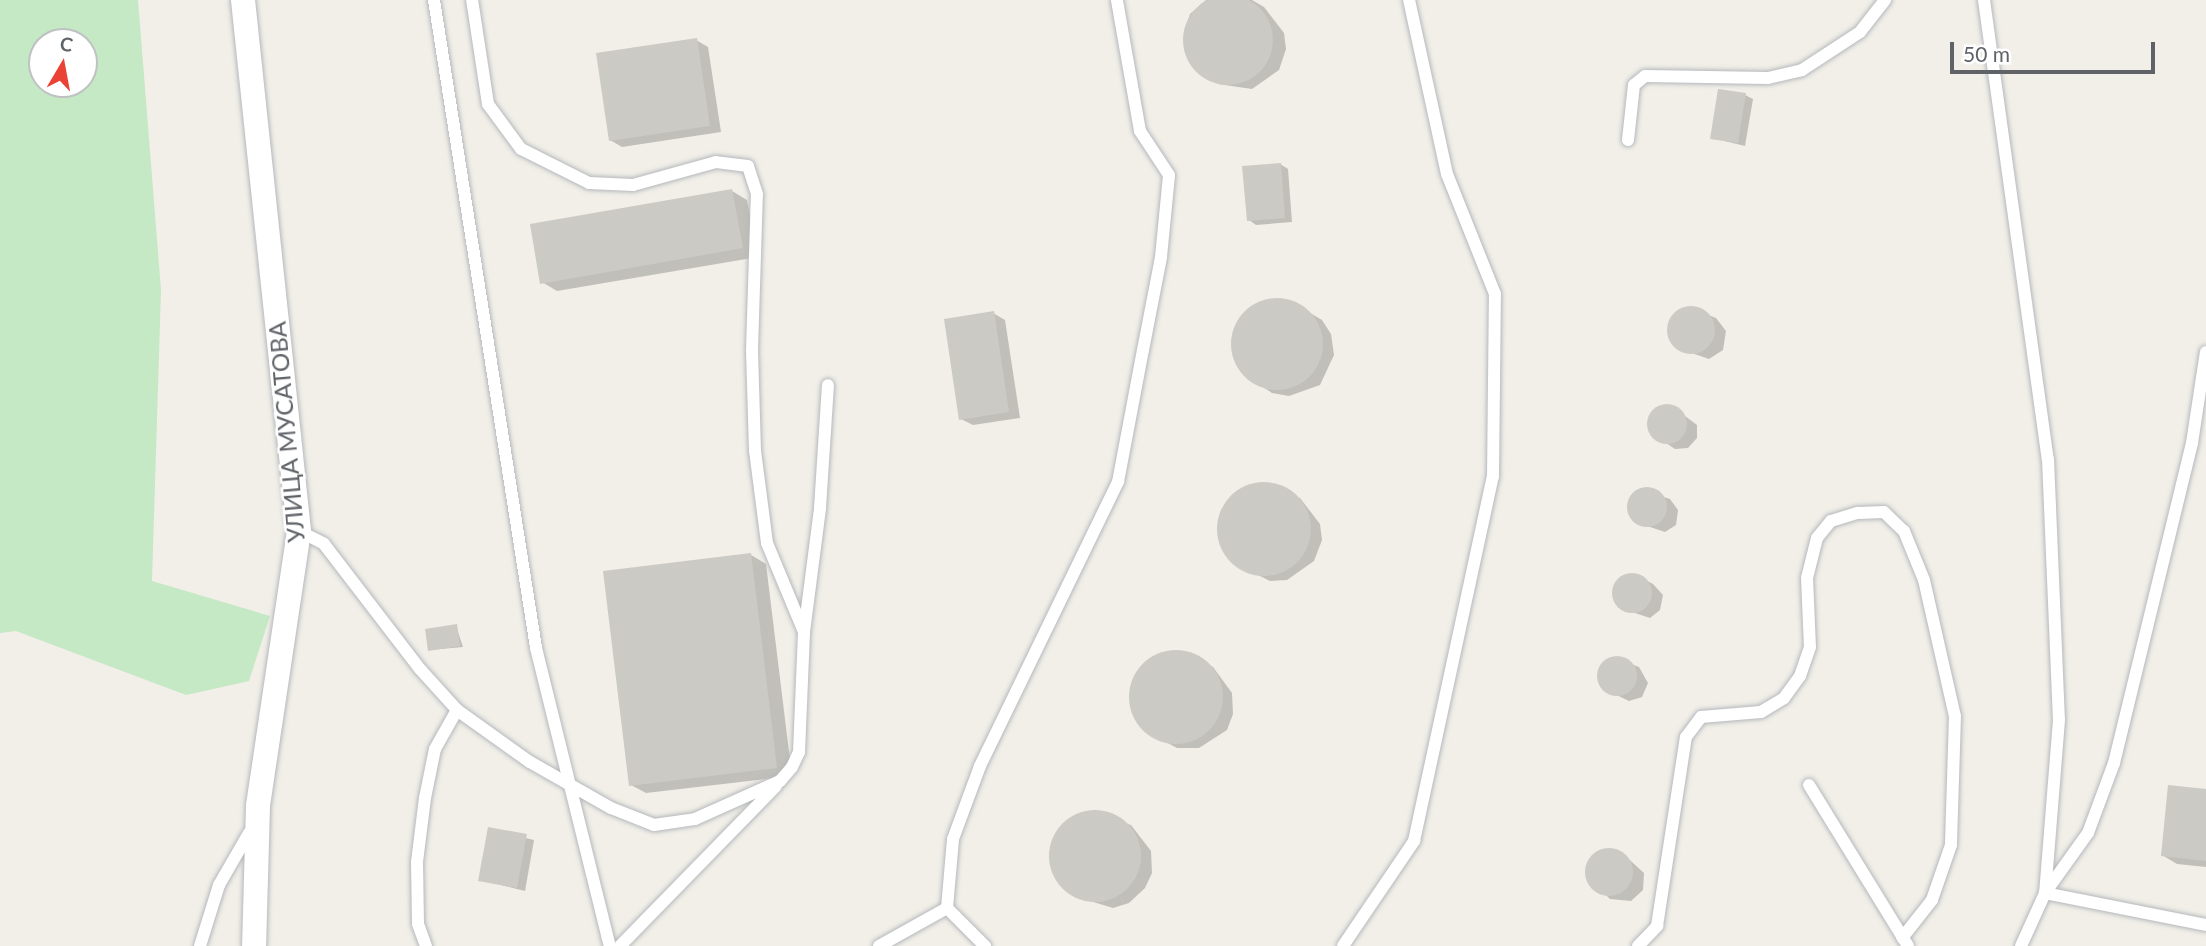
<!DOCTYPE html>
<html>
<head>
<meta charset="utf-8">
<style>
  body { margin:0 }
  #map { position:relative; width:2206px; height:946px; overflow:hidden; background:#f1efe8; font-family:Lato,sans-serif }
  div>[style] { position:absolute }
  .green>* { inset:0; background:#c5e8c5 }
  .shadow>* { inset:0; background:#0003 }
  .building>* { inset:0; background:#cccac5 }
  .round { border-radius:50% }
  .roads { filter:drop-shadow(0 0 2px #b5b8bc) drop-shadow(0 0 2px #b5b8bc) }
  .lane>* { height:12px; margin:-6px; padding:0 6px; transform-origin:6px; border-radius:6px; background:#fff }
  .street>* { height:24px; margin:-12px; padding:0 12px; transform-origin:12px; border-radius:12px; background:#fff }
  span { translate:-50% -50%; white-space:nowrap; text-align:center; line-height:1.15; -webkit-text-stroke:5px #fff; paint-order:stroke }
  .street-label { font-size:24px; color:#5f6368 }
  .north { position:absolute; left:28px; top:28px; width:70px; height:70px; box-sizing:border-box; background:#fff; border:2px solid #bfc1c3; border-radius:50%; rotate:10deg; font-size:19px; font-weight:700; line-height:28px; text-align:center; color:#5f6368 }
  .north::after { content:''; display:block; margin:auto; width:24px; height:32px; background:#ea4335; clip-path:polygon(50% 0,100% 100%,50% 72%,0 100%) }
  .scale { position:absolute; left:1950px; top:42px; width:205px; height:32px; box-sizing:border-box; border:4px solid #5f6368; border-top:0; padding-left:9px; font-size:21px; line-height:24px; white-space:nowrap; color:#5f6368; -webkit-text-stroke:5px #fff; paint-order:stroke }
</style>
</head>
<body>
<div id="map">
  <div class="green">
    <i style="clip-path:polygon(evenodd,0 0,138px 0,161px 290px,152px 581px,270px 616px,249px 681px,186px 695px,16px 631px,0 633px,0 0,42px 42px,84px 42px,84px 84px,42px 84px,42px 42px)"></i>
  </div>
  <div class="shadow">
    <i style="clip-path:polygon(1206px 0,1252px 0,1264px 7px,1284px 33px,1286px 49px,1279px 70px,1252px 89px,1218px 84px,1205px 76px,1185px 49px,1184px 33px,1190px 14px)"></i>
    <i style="clip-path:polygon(696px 40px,708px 47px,721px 132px,622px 147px,610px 140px)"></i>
    <i style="clip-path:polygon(1745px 95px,1753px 99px,1745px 146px,1712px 138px)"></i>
    <i style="clip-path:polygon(1280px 164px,1288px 169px,1292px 222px,1256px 225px,1249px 220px)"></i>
    <i style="clip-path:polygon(732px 191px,747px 200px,758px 257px,557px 291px,542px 282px)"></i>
    <i style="clip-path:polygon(1275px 299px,1290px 301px,1322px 320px,1331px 334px,1334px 355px,1320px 385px,1289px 396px,1272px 393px,1245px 375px,1232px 344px,1236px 326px,1245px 312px)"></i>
    <i style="clip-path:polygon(1687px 307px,1716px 318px,1726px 331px,1723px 350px,1709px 359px,1680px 349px,1669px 335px,1672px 318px)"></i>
    <i style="clip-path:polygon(993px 313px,1005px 320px,1020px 418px,973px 425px,961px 419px)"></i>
    <i style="clip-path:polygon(1660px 407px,1673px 407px,1697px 425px,1697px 438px,1688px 448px,1675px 449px,1651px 433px,1650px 420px)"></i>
    <i style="clip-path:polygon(1256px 485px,1300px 498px,1320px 524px,1322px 540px,1314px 561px,1287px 580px,1270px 581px,1236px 564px,1219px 535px,1228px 501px)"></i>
    <i style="clip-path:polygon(1642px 490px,1670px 499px,1678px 510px,1676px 525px,1665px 532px,1638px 523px,1631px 514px,1631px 499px)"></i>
    <i style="clip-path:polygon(751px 555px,766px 564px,792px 776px,646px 793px,631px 785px)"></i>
    <i style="clip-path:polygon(1625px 576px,1640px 577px,1653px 584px,1663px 595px,1660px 610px,1650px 618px,1623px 609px,1615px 600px,1615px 588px)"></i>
    <i style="clip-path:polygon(456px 626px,463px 647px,430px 650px)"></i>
    <i style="clip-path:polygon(1185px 653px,1213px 667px,1232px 693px,1233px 714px,1227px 730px,1199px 748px,1177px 748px,1149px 733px,1132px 703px,1138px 674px,1163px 654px)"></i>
    <i style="clip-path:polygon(1614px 658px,1639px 667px,1648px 683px,1642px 697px,1629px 701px,1606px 690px,1599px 678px,1602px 666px)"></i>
    <i style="clip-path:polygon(2206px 791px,2206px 867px,2177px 864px,2162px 855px)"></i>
    <i style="clip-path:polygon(1087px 812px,1131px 825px,1151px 851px,1152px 873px,1145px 888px,1129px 903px,1113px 908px,1080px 898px,1056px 878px,1050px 856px,1060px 828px)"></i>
    <i style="clip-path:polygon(489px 829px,534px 840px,525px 891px,480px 880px)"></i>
    <i style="clip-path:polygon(1603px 851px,1622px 853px,1644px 873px,1643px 890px,1631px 901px,1610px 899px,1588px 878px,1590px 860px)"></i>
  </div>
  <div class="building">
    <i class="round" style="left:1183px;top:-5px;width:90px;height:90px"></i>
    <i style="clip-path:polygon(697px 38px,710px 126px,609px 141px,596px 53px)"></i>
    <i style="clip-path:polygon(1718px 89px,1746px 93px,1738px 143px,1710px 139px)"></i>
    <i style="clip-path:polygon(1281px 163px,1285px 218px,1247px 221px,1242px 166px)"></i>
    <i style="clip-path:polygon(732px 189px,743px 248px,540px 284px,530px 224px)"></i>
    <i class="round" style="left:1231px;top:298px;width:92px;height:92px"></i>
    <i class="round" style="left:1667px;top:306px;width:48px;height:48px"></i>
    <i style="clip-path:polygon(994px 311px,1009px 412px,959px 420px,944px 319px)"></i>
    <i class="round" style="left:1647px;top:404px;width:40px;height:40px"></i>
    <i class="round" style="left:1217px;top:482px;width:94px;height:94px"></i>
    <i class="round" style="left:1627px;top:487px;width:40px;height:40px"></i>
    <i style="clip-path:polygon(751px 553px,777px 768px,629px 786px,603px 571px)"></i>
    <i class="round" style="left:1612px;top:573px;width:40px;height:40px"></i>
    <i style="clip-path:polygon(457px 624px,460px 646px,428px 651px,425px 629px)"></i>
    <i class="round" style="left:1129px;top:650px;width:94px;height:94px"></i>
    <i class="round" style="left:1597px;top:656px;width:40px;height:40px"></i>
    <i style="clip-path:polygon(2168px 785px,2206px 789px,2206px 861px,2161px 856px)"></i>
    <i class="round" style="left:1049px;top:810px;width:92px;height:92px"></i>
    <i style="clip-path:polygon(488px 827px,527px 834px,517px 888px,478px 881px)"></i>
    <i class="round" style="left:1585px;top:848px;width:48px;height:48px"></i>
  </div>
  <div class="roads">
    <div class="lane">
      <i style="left:434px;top:0;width:656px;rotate:81.05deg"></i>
      <i style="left:536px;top:648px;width:307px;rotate:76.1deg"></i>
      <i style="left:1984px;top:0;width:463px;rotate:82.1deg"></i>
      <i style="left:2048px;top:459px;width:261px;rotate:87.6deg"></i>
      <i style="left:2059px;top:720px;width:174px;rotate:94.6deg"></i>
      <i style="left:2045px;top:893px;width:74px;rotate:-54.4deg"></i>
      <i style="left:2088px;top:833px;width:75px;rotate:-69.6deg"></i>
      <i style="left:2114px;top:763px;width:329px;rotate:-76.3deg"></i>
      <i style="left:2192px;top:443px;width:92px;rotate:-81.3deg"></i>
      <i style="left:1628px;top:140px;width:55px;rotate:-83.8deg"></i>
      <i style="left:1634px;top:85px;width:14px;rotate:-39deg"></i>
      <i style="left:1645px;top:76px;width:123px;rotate:0.9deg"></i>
      <i style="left:1768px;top:78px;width:35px;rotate:-13deg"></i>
      <i style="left:1802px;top:70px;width:69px;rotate:-33.2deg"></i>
      <i style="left:1860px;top:32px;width:41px;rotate:-52deg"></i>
      <i style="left:299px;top:531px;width:28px;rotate:27deg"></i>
      <i style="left:324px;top:544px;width:158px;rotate:52.5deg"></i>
      <i style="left:420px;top:669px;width:55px;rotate:47.9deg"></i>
      <i style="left:457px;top:710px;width:90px;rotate:35.5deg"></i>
      <i style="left:530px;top:762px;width:93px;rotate:29.6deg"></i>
      <i style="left:611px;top:808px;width:46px;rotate:21.6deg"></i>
      <i style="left:654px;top:825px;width:41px;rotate:-8.3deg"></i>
      <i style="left:695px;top:819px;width:93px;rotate:-24.1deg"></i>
      <i style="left:780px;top:781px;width:18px;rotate:-49deg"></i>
      <i style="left:792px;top:767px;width:17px;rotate:-65deg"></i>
      <i style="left:799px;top:752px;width:120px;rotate:-87.6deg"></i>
      <i style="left:804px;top:632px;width:96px;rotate:-112.6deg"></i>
      <i style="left:767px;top:543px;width:93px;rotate:-97.4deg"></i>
      <i style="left:755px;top:451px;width:101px;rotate:-91.7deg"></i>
      <i style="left:752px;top:350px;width:156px;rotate:-88.2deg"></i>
      <i style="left:757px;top:194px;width:29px;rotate:-108deg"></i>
      <i style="left:748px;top:166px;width:32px;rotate:-173deg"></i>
      <i style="left:716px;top:162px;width:86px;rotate:164.5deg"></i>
      <i style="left:633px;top:185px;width:44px;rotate:-177.4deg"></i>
      <i style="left:589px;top:183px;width:76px;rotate:-153.4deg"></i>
      <i style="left:521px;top:149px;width:56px;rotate:-126.3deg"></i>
      <i style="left:488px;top:104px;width:105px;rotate:-98.7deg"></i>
      <i style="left:804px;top:632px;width:125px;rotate:-82.6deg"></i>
      <i style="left:820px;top:508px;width:123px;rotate:-86.3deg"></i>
      <i style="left:1809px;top:785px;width:189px;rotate:58.4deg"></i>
      <i style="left:947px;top:908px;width:69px;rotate:-85deg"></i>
      <i style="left:953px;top:839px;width:78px;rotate:-69.7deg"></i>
      <i style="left:980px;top:766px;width:316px;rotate:-64.1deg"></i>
      <i style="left:1118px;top:482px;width:134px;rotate:-79.3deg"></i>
      <i style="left:1143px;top:350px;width:95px;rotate:-79deg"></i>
      <i style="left:1161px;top:257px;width:82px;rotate:-84.4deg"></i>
      <i style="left:1169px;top:175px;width:53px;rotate:-123.4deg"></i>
      <i style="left:1140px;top:131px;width:133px;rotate:-100deg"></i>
      <i style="left:947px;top:908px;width:54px;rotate:45deg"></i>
      <i style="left:200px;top:946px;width:64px;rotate:-72.7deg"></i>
      <i style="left:219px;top:885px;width:60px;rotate:-60deg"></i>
      <i style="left:426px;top:946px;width:23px;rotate:-110deg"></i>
      <i style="left:418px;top:924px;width:62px;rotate:-90.9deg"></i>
      <i style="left:417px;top:862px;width:64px;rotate:-82.9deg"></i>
      <i style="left:425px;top:798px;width:50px;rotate:-78.5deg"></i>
      <i style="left:435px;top:749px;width:45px;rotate:-60.6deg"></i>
      <i style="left:620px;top:946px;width:223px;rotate:-45.7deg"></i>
      <i style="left:879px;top:946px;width:78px;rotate:-29.2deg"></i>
      <i style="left:1343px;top:946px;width:127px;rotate:-55.9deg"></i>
      <i style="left:1414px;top:841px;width:372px;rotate:-77.8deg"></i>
      <i style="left:1493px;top:477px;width:183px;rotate:-89.4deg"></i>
      <i style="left:1495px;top:294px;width:129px;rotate:-111.8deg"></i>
      <i style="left:1447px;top:174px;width:178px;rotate:-102.3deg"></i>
      <i style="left:1638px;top:946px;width:28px;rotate:-46deg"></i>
      <i style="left:1657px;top:926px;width:191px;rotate:-81.3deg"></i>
      <i style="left:1686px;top:737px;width:25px;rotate:-53deg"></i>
      <i style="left:1701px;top:717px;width:60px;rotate:-4.8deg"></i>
      <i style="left:1761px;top:712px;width:27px;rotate:-31deg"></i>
      <i style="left:1784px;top:698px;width:27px;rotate:-54deg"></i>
      <i style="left:1800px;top:676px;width:31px;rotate:-71deg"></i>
      <i style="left:1810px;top:647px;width:69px;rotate:-92.5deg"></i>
      <i style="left:1807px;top:578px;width:41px;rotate:-76deg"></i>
      <i style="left:1817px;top:538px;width:22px;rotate:-51deg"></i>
      <i style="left:1831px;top:521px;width:28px;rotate:-17deg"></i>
      <i style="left:1858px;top:513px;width:26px;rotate:-2deg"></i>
      <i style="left:1884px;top:512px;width:28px;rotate:44deg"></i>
      <i style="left:1904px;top:531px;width:53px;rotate:67.8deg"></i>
      <i style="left:1924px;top:580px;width:139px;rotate:77.2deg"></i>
      <i style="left:1955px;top:716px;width:129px;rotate:91.8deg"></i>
      <i style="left:1951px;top:845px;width:58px;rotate:109.1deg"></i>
      <i style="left:1932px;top:900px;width:48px;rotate:128.3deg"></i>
      <i style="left:2021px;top:946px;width:58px;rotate:-65.6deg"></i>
      <i style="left:2045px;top:893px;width:164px;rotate:11.2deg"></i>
    </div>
    <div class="street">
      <i style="left:243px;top:0;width:534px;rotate:83.98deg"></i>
      <i style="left:299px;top:531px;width:278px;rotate:98.5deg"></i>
      <i style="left:258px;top:806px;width:140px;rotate:91.6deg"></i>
    </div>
  </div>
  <div class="street-label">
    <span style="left:286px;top:432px;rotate:-95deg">УЛИЦА МУСАТОВА</span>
  </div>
  <div class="north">С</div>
  <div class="scale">50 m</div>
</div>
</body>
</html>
